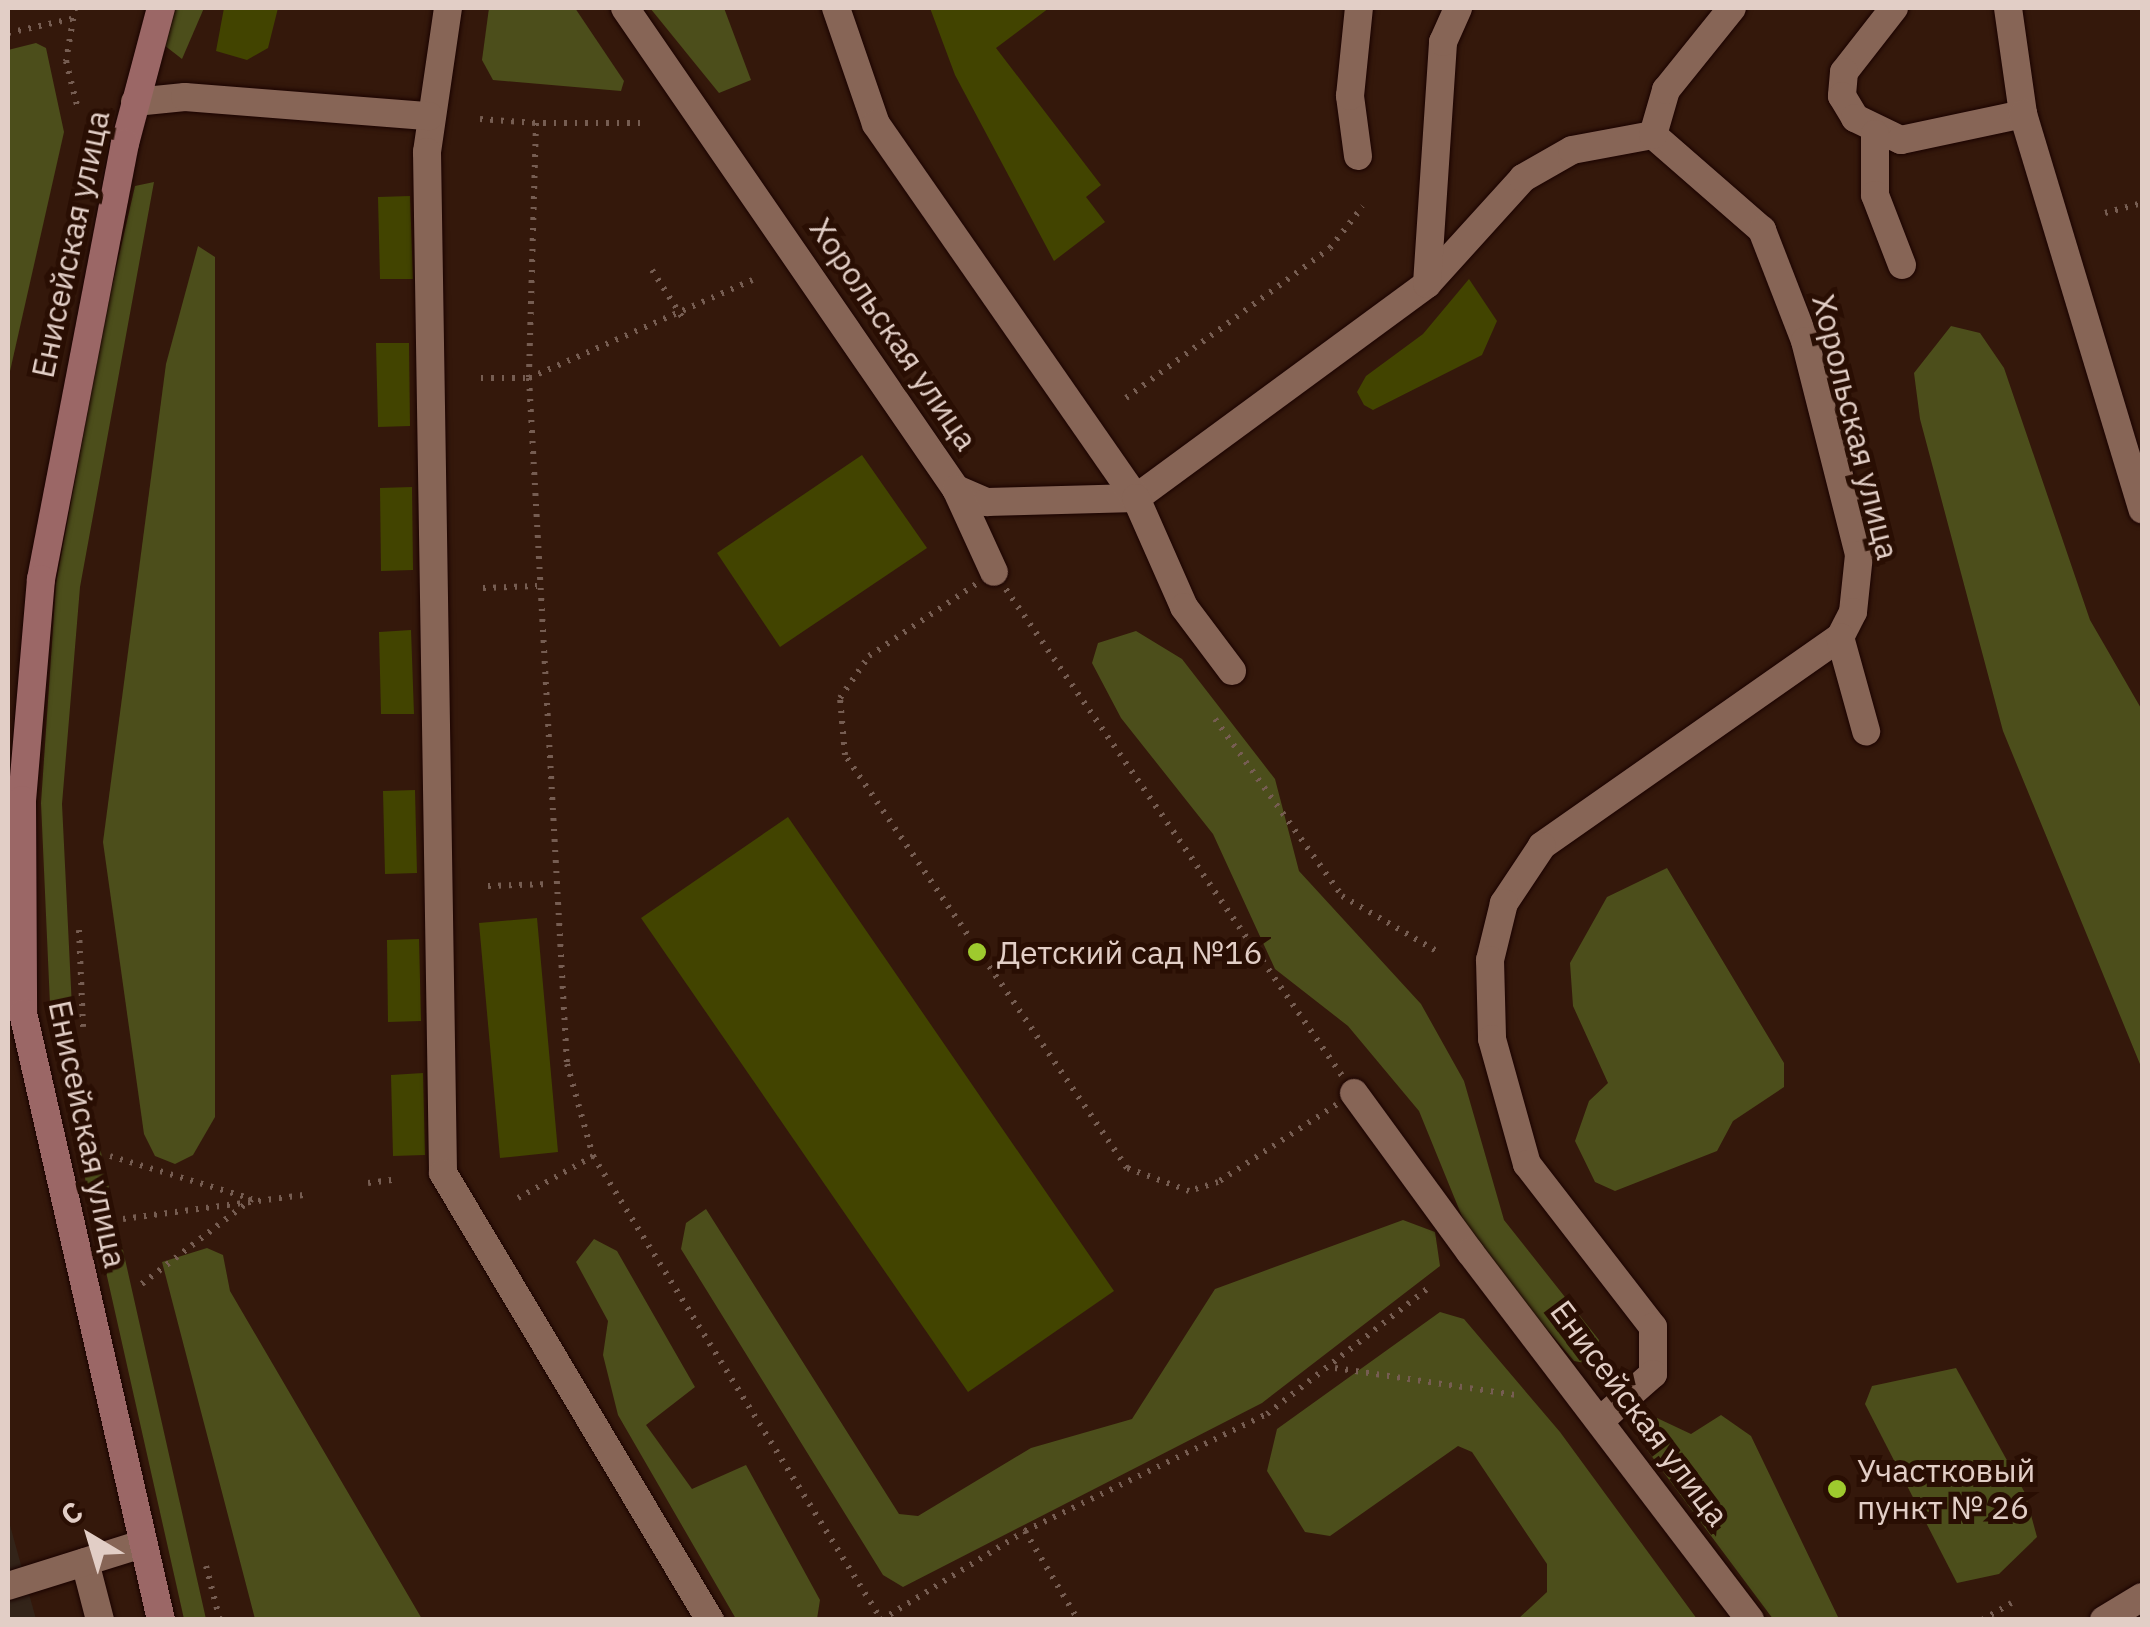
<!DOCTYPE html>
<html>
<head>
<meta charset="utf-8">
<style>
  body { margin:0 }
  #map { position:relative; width:2150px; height:1627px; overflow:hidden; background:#34180b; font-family:"IBM Plex Sans",sans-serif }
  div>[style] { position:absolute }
  .industrial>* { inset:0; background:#332419 }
  .green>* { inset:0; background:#424400 }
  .forest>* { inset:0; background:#4c4e1b }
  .path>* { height:6px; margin-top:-3px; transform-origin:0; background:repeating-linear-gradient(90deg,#765d52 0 2.5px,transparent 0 10.5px) }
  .roads { filter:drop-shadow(0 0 2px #1a0300) drop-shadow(0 0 2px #1a0300) }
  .service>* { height:28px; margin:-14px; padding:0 14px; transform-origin:14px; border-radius:14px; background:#876556 }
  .minor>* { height:28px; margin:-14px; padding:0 14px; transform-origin:14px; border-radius:14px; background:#876556 }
  .secondary>* { height:28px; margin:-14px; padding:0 14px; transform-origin:14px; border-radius:14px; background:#9b6766 }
  .dots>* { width:28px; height:28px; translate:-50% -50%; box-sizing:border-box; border:5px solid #290e03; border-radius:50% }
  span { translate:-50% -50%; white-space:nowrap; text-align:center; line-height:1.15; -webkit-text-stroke:10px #290e03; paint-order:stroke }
  .street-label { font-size:32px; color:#e2cec6 }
  .poi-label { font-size:32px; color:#e2cec6 }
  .left { translate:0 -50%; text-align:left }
  .frame { position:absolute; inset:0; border:10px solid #e2cec6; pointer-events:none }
  .north { position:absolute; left:40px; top:1487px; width:100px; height:100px; -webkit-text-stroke:8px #290e03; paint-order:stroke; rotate:322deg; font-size:28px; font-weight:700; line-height:40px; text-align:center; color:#e2cec6 }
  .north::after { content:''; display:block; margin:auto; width:35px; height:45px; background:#e2cec6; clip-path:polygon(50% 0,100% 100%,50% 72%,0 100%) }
</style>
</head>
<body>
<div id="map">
  <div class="industrial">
    <i style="clip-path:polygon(8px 1518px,36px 1619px,8px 1619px)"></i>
  </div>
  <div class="green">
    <i style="clip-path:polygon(224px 8px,278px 8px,268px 48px,247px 60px,216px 51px)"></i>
    <i style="clip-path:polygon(930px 8px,1049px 8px,996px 48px,1101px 185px,1086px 197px,1105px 222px,1054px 261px,955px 75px)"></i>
    <i style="clip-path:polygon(410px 196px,413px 279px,380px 279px,378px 197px)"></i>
    <i style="clip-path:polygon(1469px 279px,1497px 321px,1482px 355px,1373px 410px,1364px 405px,1357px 392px,1366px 376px,1423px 334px)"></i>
    <i style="clip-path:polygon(376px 343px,409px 343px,410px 426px,378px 427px)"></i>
    <i style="clip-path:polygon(862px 455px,927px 548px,780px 647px,717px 553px)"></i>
    <i style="clip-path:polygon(412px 487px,413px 570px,381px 571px,380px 488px)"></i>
    <i style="clip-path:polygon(411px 630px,414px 714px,381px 714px,379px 632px)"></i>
    <i style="clip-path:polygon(415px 790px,417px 873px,385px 874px,383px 791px)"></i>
    <i style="clip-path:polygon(788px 817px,1114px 1291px,968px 1392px,641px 918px)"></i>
    <i style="clip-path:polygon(537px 918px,558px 1152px,500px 1158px,479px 923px)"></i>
    <i style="clip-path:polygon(419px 939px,421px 1021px,388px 1022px,387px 940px)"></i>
    <i style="clip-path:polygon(423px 1073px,425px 1155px,393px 1156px,391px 1075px)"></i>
  </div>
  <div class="forest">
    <i style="clip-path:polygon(175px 8px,204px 8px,182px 59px,164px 45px)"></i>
    <i style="clip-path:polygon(489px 8px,575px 8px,624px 81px,621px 91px,493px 80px,482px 60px)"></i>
    <i style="clip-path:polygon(650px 8px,724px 8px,751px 80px,719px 93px)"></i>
    <i style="clip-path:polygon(36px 43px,46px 48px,64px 132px,8px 380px,8px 50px)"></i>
    <i style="clip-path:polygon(154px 182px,80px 587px,62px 804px,73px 1028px,206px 1619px,184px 1619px,51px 1027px,41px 803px,56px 584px,104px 321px,135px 186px)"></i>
    <i style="clip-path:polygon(198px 246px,215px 257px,215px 1117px,193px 1155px,175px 1164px,155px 1156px,144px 1134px,103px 842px,166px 364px)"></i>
    <i style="clip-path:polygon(1951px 326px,1980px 333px,2004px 368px,2090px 620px,2142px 710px,2142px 1069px,2003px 731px,1920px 419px,1914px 373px)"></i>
    <i style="clip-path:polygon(1136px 631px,1182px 659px,1275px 779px,1299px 871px,1421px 1004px,1464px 1081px,1504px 1220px,1599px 1340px,1596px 1365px,1574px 1361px,1472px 1241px,1419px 1111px,1348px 1026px,1275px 969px,1213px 834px,1121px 718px,1092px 663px,1098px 643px)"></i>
    <i style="clip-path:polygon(1667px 868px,1784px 1063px,1784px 1087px,1733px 1121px,1717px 1151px,1615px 1191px,1595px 1182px,1575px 1141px,1589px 1101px,1608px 1083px,1573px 1006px,1570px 963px,1607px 897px)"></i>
    <i style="clip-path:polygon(706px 1209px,899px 1514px,918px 1516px,1031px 1448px,1132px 1419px,1215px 1289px,1403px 1220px,1435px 1232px,1440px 1266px,1262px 1403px,903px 1587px,883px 1575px,681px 1249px,686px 1223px)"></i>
    <i style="clip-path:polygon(594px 1239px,617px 1251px,695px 1387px,646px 1425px,692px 1489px,746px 1465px,820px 1600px,817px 1619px,736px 1619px,618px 1415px,603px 1355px,608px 1321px,576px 1262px)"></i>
    <i style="clip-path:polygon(207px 1248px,223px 1255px,230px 1291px,422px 1619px,255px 1619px,162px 1262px)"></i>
    <i style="clip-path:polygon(1440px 1312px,1464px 1319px,1560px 1432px,1697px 1619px,1518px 1619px,1547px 1592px,1547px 1564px,1472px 1452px,1458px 1446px,1330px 1536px,1305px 1532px,1267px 1471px,1277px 1429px)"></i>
    <i style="clip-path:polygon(1956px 1368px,2025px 1493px,2037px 1537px,1999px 1574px,1957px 1583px,1865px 1404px,1872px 1386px)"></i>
    <i style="clip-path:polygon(1721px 1415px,1751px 1436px,1839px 1619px,1773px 1619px,1647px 1450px,1657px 1418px,1691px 1434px)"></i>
  </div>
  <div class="path">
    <i style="left:75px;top:8px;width:54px;rotate:99.6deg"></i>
    <i style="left:66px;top:61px;width:49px;rotate:76deg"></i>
    <i style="left:8px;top:33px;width:65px;rotate:-12.5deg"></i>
    <i style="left:480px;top:119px;width:56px;rotate:4.1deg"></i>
    <i style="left:640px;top:123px;width:104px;rotate:180deg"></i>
    <i style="left:536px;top:123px;width:255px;rotate:91.6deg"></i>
    <i style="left:529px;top:378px;width:687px;rotate:86.83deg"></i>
    <i style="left:567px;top:1064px;width:96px;rotate:74.2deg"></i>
    <i style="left:593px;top:1156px;width:545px;rotate:58.12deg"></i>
    <i style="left:2105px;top:213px;width:38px;rotate:-15deg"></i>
    <i style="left:652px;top:270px;width:56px;rotate:57.4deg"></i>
    <i style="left:481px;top:378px;width:48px"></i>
    <i style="left:529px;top:378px;width:244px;rotate:-23.7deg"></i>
    <i style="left:1126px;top:398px;width:253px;rotate:-36.3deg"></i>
    <i style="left:1330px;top:248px;width:53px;rotate:-51.8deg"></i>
    <i style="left:994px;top:572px;width:633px;rotate:55.36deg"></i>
    <i style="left:1354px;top:1093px;width:163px;rotate:146.8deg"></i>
    <i style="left:1218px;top:1182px;width:30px;rotate:163deg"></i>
    <i style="left:1189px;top:1191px;width:66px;rotate:-159.6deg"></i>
    <i style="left:1127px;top:1168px;width:500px;rotate:-124.33deg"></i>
    <i style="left:845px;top:755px;width:57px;rotate:-95deg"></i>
    <i style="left:840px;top:698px;width:51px;rotate:-55.4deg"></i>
    <i style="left:869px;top:656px;width:151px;rotate:-33.9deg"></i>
    <i style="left:483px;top:588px;width:54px;rotate:-2.1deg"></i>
    <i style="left:1215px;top:719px;width:218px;rotate:54.3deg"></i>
    <i style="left:1342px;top:896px;width:113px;rotate:30.2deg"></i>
    <i style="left:488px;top:886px;width:63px;rotate:-1.8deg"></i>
    <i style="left:79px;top:930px;width:97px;rotate:87.6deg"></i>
    <i style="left:110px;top:1156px;width:148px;rotate:16.8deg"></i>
    <i style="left:252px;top:1199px;width:143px;rotate:142.4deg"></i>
    <i style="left:368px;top:1183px;width:24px;rotate:-7deg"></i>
    <i style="left:518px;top:1198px;width:86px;rotate:-29.2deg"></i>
    <i style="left:123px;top:1219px;width:182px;rotate:-7.6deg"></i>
    <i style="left:1335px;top:1368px;width:182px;rotate:8.5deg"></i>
    <i style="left:1025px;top:1531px;width:269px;rotate:-25.8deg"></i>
    <i style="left:1267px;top:1414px;width:209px;rotate:-38deg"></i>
    <i style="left:206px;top:1566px;width:56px;rotate:75.5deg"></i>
    <i style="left:881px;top:1620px;width:169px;rotate:-31.7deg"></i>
    <i style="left:1025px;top:1531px;width:104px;rotate:59.2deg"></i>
    <i style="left:1982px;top:1620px;width:34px;rotate:-30deg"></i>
  </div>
  <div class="roads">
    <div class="service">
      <i style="left:448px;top:8px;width:146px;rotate:98.3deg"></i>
      <i style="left:427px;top:152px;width:1021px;rotate:89.1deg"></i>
      <i style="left:443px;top:1173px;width:521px;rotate:59.15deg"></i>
      <i style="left:625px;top:8px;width:584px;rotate:55.47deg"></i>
      <i style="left:956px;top:489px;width:34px;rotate:23deg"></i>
      <i style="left:987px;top:502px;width:149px;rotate:-1.5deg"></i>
      <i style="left:1136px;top:498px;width:361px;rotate:-36.3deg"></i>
      <i style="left:1427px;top:284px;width:143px;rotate:-47.8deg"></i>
      <i style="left:1523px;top:178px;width:56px;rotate:-29.7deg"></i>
      <i style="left:1572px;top:150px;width:82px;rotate:-10.5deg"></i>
      <i style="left:1653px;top:135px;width:145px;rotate:41.1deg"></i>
      <i style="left:1762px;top:230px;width:119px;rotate:68.8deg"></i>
      <i style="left:1805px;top:341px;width:221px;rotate:75.8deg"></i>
      <i style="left:1859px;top:555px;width:57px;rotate:96deg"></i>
      <i style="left:1853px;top:612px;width:28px;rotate:117deg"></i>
      <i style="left:1840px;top:637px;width:364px;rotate:145deg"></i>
      <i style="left:1542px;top:846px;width:69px;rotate:123.7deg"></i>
      <i style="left:1504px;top:903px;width:59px;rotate:103.8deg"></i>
      <i style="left:1490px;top:960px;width:79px;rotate:88.5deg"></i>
      <i style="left:1492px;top:1039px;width:130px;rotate:74.4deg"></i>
      <i style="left:1527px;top:1164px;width:206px;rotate:52.3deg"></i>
      <i style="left:1653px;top:1327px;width:47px;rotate:90deg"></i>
      <i style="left:1653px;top:1374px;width:65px;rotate:138.7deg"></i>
      <i style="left:836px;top:8px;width:123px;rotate:71deg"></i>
      <i style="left:876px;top:124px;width:455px;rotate:55.2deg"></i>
      <i style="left:1136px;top:498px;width:119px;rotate:66.2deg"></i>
      <i style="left:1184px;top:607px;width:80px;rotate:53.1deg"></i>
      <i style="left:1894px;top:8px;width:81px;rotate:128deg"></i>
      <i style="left:1844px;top:72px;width:24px;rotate:95deg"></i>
      <i style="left:1842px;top:96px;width:26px;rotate:59deg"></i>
      <i style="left:1855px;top:118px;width:51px;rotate:25.6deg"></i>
      <i style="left:1901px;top:140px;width:125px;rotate:-12deg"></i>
      <i style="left:2008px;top:8px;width:107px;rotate:81.9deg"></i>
      <i style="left:2023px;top:114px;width:413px;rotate:73.2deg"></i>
      <i style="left:135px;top:102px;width:50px;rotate:-5.7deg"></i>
      <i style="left:185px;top:97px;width:245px;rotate:4.5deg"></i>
      <i style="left:1875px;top:134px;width:61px;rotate:90deg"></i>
      <i style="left:1875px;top:195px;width:75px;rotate:68.9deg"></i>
      <i style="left:1653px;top:135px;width:47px;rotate:-73.9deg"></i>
      <i style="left:1666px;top:90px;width:105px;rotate:-51.2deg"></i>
      <i style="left:1358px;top:156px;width:61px;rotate:-97.6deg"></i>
      <i style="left:1350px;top:96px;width:88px;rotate:-84.2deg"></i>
      <i style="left:1427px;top:284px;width:243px;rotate:-86.2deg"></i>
      <i style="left:1443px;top:42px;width:37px;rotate:-66deg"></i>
      <i style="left:956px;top:489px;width:91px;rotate:65.4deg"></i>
      <i style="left:1840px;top:637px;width:98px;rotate:74.5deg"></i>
      <i style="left:1354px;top:1093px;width:197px;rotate:53.9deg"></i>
      <i style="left:85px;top:1562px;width:60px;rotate:75.5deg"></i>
      <i style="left:8px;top:1586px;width:140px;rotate:-17.4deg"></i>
      <i style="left:2104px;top:1620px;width:44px;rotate:-31.2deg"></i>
    </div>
    <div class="minor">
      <i style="left:1470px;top:1252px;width:462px;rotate:52.7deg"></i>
    </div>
    <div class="secondary">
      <i style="left:161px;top:8px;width:140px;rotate:104.9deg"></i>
      <i style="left:125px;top:143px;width:444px;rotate:100.9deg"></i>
      <i style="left:41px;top:579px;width:222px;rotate:94.9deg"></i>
      <i style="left:22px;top:800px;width:213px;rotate:89.7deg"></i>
      <i style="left:23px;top:1013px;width:622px;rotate:77.19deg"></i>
    </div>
  </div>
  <div class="dots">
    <i style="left:977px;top:952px;background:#9eca2e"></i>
    <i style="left:1837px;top:1489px;background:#9eca2e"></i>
  </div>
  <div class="street-label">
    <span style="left:70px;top:244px;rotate:-78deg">Енисейская улица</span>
    <span style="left:894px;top:334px;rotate:56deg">Хорольская улица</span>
    <span style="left:1856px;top:427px;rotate:76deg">Хорольская улица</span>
    <span style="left:88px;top:1134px;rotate:78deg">Енисейская улица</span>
    <span style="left:1640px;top:1413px;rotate:53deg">Енисейская улица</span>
  </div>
  <div class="poi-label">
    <span class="left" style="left:997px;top:952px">Детский сад №16</span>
    <span class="left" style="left:1857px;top:1489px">Участковый<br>пункт № 26</span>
  </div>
  <div class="frame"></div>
  <div class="north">С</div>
</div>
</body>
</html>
